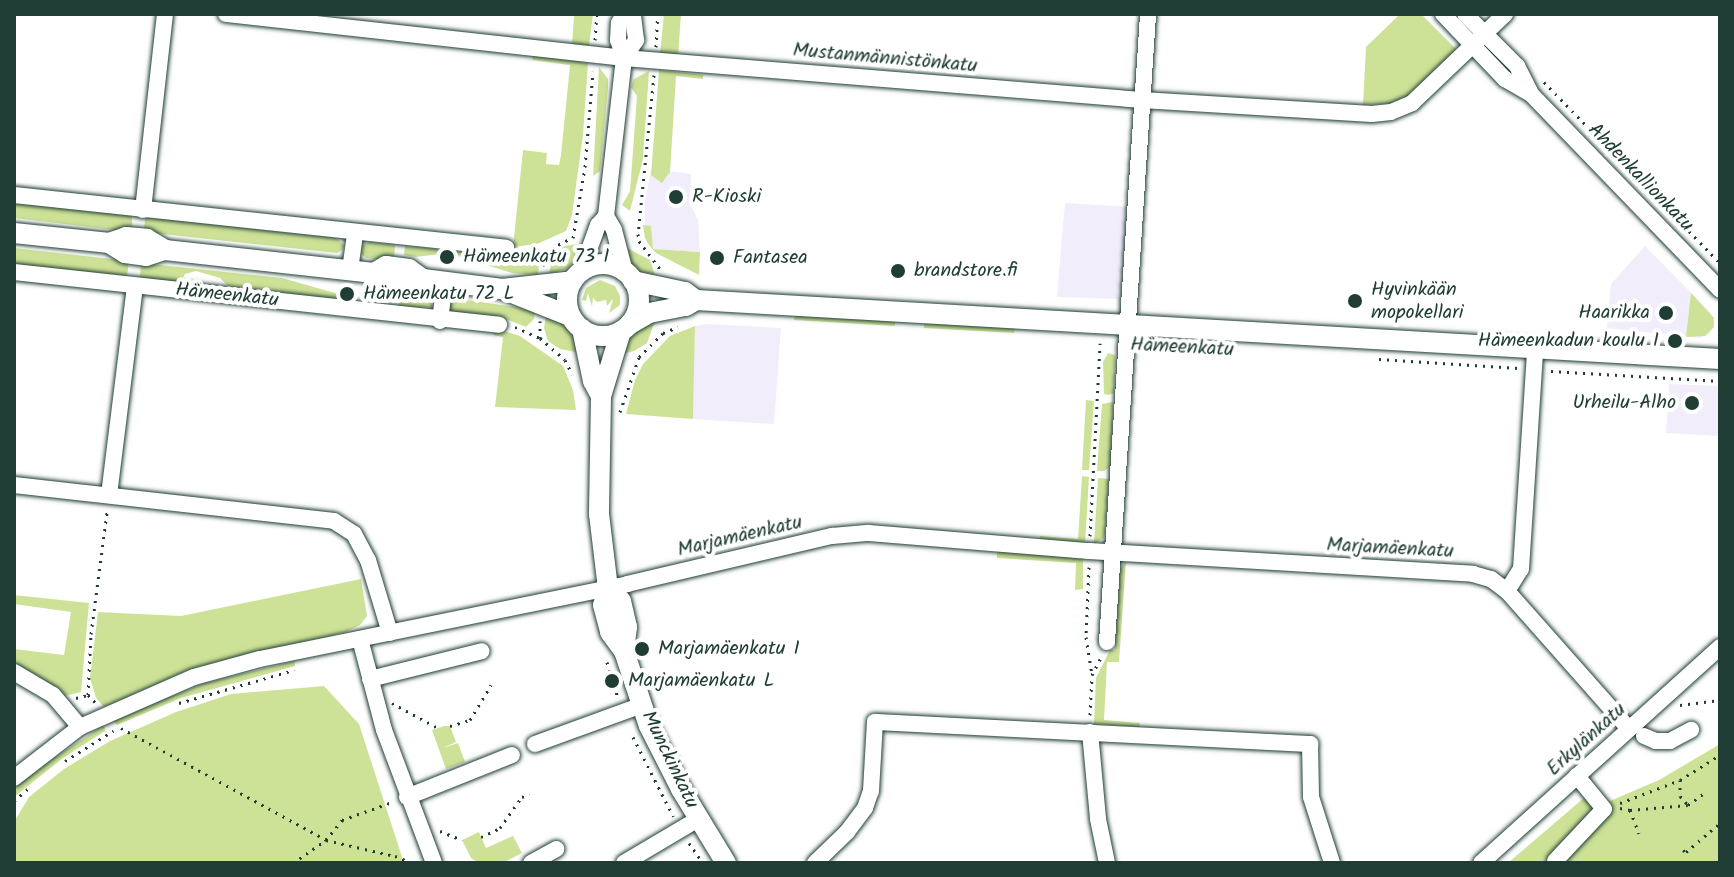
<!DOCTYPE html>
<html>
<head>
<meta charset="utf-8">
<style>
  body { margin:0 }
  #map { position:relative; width:1734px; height:877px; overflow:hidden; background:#fff; font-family:Kalam,sans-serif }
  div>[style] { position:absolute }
  .built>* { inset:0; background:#f2edfb }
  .green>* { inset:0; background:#cee297 }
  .path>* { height:3px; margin-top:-1.5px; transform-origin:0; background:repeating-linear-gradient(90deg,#1f3d34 0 2px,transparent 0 8px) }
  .roads { filter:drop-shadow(0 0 2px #1f3d34) drop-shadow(0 0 2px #1f3d34) }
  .minor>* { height:16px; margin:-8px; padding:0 8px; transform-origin:8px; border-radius:8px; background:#fff }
  .major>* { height:20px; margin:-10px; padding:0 10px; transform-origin:10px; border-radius:10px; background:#fff }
  .major>.ring { margin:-10px; padding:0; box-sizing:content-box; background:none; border:20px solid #fff; border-radius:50% }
  .dots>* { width:22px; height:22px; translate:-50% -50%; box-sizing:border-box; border:4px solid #fff; border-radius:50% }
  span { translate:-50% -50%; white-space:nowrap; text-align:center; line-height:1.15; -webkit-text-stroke:8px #fff; paint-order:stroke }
  .street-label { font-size:20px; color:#1f3d34 }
  .poi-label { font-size:20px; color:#1f3d34 }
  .left { translate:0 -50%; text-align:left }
  .right { translate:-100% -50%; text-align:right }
  .frame { position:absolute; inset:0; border:16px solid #1f3d34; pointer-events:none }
</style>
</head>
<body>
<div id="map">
  <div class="built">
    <i style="clip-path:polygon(651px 169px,691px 174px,690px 204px,698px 220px,700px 252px,652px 249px,645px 238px,645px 202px)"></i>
    <i style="clip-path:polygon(1065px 203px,1130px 207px,1124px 299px,1057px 297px)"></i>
    <i style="clip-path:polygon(1645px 246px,1711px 313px,1714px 321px,1710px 334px,1699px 338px,1607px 328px,1611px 284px)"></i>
    <i style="clip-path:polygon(708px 324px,781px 328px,774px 424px,693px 419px,695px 326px)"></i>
    <i style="clip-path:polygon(1669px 384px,1720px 386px,1720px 436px,1666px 433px)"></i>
  </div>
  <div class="green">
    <i style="clip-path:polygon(593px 14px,589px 46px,572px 45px,574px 16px)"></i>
    <i style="clip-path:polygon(664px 14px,681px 14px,678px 57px,660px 54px)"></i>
    <i style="clip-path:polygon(1400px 14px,1421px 14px,1456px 49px,1412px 94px,1396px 103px,1363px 105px,1366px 47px)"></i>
    <i style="clip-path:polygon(533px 55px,588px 63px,583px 135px,572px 215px,566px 231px,537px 244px,513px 247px,523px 150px,547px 153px,546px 164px,559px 165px,561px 155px,570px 65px,532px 60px)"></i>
    <i style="clip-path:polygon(599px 67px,608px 79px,608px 88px,600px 171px,593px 176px)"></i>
    <i style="clip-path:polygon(659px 70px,703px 75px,703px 79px,676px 76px,670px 172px,662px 183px,651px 175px)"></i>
    <i style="clip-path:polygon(649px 71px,643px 159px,630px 211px,622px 205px,630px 191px,637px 96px,631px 87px,634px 79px)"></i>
    <i style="clip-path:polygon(14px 202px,132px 215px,132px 232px,14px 218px)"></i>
    <i style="clip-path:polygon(145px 217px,336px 238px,344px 245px,343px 249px,337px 253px,144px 232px)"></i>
    <i style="clip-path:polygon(643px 225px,651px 226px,653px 249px,700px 252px,699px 275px,656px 253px,649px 245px,645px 238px)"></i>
    <i style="clip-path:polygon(370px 242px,395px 245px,394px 261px,366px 258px,361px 254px,362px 245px)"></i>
    <i style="clip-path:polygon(584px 243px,569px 268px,549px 274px,553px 254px,565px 246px)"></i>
    <i style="clip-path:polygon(405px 246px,416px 247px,489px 255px,480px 259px,441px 254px,415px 257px,404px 255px)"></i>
    <i style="clip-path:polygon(623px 246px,650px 260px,656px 279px,634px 269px)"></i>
    <i style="clip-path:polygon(14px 248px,129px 261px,127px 276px,14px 264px)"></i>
    <i style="clip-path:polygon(532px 256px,539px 265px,538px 275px,512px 273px,483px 264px,495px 258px)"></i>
    <i style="clip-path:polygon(141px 263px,282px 278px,342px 295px,342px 300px,230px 288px,220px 278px,196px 271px,185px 274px,180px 283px,140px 277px)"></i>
    <i style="clip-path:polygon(600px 280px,615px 286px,620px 296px,620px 305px,609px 313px,613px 299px,607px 306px,606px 300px,597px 302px,593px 298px,592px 307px,588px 293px,586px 301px,582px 300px,586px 288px)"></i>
    <i style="clip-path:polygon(400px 291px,431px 294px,432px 307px,398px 308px)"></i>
    <i style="clip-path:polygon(1691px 293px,1714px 318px,1714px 327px,1705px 336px,1686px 337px)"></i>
    <i style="clip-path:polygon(453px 298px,516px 307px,535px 312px,534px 319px,526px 327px,506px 319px,458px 314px,448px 308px)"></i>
    <i style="clip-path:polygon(795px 315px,895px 321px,895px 326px,794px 320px)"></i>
    <i style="clip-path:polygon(546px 316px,565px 324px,574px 335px,581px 353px,560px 349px,548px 341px,544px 328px)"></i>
    <i style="clip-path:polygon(656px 318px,647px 343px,634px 351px,621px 354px,631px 332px)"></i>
    <i style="clip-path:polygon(924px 322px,1015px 328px,1014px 333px,924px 328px)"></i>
    <i style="clip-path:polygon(695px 326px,693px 419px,626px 414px,635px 380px,643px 364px,670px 336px)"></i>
    <i style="clip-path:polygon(497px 329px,520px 336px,563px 366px,573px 390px,576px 410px,495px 407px,503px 337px,493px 335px)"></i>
    <i style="clip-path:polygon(1108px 353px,1115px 355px,1114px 393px,1108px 395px,1104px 394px,1103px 362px)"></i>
    <i style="clip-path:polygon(1086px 400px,1094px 401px,1089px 470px,1082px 470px)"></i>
    <i style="clip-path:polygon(1113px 402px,1111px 466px,1104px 471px,1097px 471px,1102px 404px)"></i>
    <i style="clip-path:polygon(1082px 476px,1089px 477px,1085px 544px,1040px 541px,1040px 536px,1078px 539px)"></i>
    <i style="clip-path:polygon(1098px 478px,1109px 479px,1105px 532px,1104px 538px,1094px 544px)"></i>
    <i style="clip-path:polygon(997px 551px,1083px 558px,1083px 589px,1075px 590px,1076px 563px,997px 558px)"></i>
    <i style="clip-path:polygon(1126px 561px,1119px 662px,1107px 662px,1104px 720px,1140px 723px,1139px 727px,1094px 724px,1096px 678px,1110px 650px,1115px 650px,1120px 569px)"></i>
    <i style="clip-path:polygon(361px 579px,367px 616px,360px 625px,346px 632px,189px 670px,104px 707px,96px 698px,90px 678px,98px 612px,181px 616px)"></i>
    <i style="clip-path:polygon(14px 595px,89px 603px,81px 692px,64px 696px,14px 665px,14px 649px,64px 655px,71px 612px,14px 604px)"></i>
    <i style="clip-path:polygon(295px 661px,295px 666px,181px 698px,117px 725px,112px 720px,205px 683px)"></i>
    <i style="clip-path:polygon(324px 686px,359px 724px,404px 863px,14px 863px,14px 822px,29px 797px,64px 769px,110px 741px,176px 712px,231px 694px)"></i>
    <i style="clip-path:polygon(104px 725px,105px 731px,63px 758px,14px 797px,14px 788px,36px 770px)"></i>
    <i style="clip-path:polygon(444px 726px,450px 726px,456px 742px,443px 748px,458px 743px,465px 762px,446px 769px,432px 730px)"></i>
    <i style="clip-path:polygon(1720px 744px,1720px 863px,1508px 863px,1585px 797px,1594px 808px,1659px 780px)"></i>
    <i style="clip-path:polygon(479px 832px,486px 848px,513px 836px,522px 853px,503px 863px,479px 863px,471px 858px,462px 840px)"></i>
  </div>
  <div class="path">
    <i style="left:595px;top:40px;width:26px;rotate:-86deg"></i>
    <i style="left:656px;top:47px;width:33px;rotate:-87deg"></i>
    <i style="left:654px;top:75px;width:160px;rotate:95.7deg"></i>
    <i style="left:638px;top:234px;width:7px;rotate:82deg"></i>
    <i style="left:639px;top:241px;width:36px;rotate:53deg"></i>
    <i style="left:1544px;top:82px;width:252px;rotate:45.8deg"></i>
    <i style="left:573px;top:238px;width:72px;rotate:-80.4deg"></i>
    <i style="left:585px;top:167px;width:96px;rotate:-85.2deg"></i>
    <i style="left:522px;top:251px;width:22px;rotate:3deg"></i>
    <i style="left:543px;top:266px;width:14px;rotate:-86deg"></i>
    <i style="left:544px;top:252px;width:30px;rotate:-27deg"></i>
    <i style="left:515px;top:327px;width:27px;rotate:24deg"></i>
    <i style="left:540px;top:338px;width:33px;rotate:41deg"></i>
    <i style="left:565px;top:360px;width:16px;rotate:63deg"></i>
    <i style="left:540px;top:338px;width:17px;rotate:-90deg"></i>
    <i style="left:1379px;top:359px;width:140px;rotate:3.7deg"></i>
    <i style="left:1551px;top:371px;width:169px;rotate:3.4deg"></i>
    <i style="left:620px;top:412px;width:58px;rotate:-70.9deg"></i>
    <i style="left:639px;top:357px;width:34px;rotate:-45deg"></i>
    <i style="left:663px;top:333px;width:16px;rotate:-22deg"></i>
    <i style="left:1090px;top:536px;width:193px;rotate:-87deg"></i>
    <i style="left:1089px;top:567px;width:70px;rotate:92.5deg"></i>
    <i style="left:1086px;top:637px;width:38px;rotate:81deg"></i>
    <i style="left:607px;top:662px;width:37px;rotate:73deg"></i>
    <i style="left:88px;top:695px;width:61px;rotate:-87.2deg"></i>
    <i style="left:91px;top:634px;width:123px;rotate:-82.5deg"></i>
    <i style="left:76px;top:698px;width:12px;rotate:-14deg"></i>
    <i style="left:88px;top:695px;width:13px;rotate:45deg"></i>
    <i style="left:179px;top:703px;width:120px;rotate:-16deg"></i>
    <i style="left:392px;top:703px;width:52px;rotate:28.5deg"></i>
    <i style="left:1680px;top:705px;width:40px;rotate:-7.1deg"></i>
    <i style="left:1090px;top:715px;width:40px;rotate:-87.1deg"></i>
    <i style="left:1092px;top:675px;width:20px;rotate:-63deg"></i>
    <i style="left:450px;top:726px;width:21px;rotate:-17deg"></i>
    <i style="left:470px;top:720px;width:41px;rotate:-59deg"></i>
    <i style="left:121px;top:728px;width:234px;rotate:28.6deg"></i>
    <i style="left:326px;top:840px;width:71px;rotate:13.1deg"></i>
    <i style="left:395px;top:856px;width:18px;rotate:22deg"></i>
    <i style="left:633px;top:737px;width:89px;rotate:63.1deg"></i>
    <i style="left:65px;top:761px;width:57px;rotate:-32deg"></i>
    <i style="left:1680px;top:780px;width:16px;rotate:90deg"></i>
    <i style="left:1680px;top:796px;width:12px;rotate:48deg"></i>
    <i style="left:1688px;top:805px;width:19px;rotate:-36deg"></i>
    <i style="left:14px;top:801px;width:21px;rotate:-41deg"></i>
    <i style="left:1620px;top:803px;width:64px;rotate:-21deg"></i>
    <i style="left:1680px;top:780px;width:47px;rotate:-32deg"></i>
    <i style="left:1620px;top:808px;width:10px;rotate:11deg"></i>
    <i style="left:1630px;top:810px;width:25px;rotate:69deg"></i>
    <i style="left:1630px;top:810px;width:58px;rotate:-4.9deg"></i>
    <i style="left:440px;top:831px;width:24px;rotate:22deg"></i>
    <i style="left:481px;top:837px;width:21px;rotate:-25deg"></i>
    <i style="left:500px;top:828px;width:38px;rotate:-55deg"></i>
    <i style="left:522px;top:797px;width:8px;rotate:-23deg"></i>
    <i style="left:689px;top:843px;width:24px;rotate:55deg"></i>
    <i style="left:1683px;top:850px;width:4px;rotate:34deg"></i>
    <i style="left:1686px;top:852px;width:45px;rotate:-40.5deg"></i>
    <i style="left:293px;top:863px;width:40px;rotate:-34.9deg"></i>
    <i style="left:326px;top:840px;width:26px;rotate:-51deg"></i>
    <i style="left:342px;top:820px;width:53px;rotate:-19.8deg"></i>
  </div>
  <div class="roads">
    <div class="minor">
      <i style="left:226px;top:14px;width:400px;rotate:6.3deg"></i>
      <i style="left:624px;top:58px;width:520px;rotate:4.64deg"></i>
      <i style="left:1142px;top:100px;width:230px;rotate:3.5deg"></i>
      <i style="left:1372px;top:114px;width:19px;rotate:-6deg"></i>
      <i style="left:1391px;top:112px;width:23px;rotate:-23deg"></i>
      <i style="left:1412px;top:103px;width:129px;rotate:-43.7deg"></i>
      <i style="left:1443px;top:14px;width:90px;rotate:46.4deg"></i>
      <i style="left:1505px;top:79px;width:30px;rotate:30deg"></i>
      <i style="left:1531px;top:94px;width:272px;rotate:46deg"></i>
      <i style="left:1465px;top:14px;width:74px;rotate:45deg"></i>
      <i style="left:1517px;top:66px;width:29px;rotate:63deg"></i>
      <i style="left:624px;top:58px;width:22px;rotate:-56deg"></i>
      <i style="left:636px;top:40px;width:26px;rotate:-97deg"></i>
      <i style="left:14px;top:195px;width:495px;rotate:6.1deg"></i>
      <i style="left:143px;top:210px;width:197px;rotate:-83.6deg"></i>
      <i style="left:606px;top:216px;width:16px;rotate:60deg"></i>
      <i style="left:614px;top:230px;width:43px;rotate:75.3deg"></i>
      <i style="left:350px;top:270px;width:37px;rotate:-82deg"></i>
      <i style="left:14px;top:272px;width:488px;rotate:6.2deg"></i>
      <i style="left:581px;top:272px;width:50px;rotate:-70.1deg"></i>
      <i style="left:598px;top:225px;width:12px;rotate:-48deg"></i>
      <i style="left:606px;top:216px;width:159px;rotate:-83.5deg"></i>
      <i style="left:624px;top:58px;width:19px;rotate:-108deg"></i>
      <i style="left:618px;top:40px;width:17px;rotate:-87deg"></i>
      <i style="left:619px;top:23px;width:10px;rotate:-61deg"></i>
      <i style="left:440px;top:321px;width:39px;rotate:-83deg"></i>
      <i style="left:14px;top:485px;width:322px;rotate:6.4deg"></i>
      <i style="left:334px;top:521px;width:24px;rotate:33deg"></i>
      <i style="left:354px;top:534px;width:30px;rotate:62deg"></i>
      <i style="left:368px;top:560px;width:76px;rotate:73.2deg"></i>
      <i style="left:109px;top:495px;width:211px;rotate:-82.9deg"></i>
      <i style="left:1507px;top:591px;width:26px;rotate:-58deg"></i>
      <i style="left:1521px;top:569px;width:218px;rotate:-86.3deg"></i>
      <i style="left:360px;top:639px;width:94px;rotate:75.2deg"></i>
      <i style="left:384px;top:730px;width:142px;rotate:69.4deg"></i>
      <i style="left:1107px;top:642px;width:629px;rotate:-86.26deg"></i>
      <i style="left:14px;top:672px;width:45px;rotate:30.5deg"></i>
      <i style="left:53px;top:695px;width:42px;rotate:49.8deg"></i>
      <i style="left:370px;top:679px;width:115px;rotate:-14deg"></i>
      <i style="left:1090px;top:732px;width:87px;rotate:84.7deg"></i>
      <i style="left:1098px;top:819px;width:45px;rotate:78.4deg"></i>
      <i style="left:1644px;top:736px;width:13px;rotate:23deg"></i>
      <i style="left:1656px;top:741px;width:14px"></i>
      <i style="left:1670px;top:741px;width:24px;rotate:-28deg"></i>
      <i style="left:535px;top:744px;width:114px;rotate:-20deg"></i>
      <i style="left:14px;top:778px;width:83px;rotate:-37.7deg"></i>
      <i style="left:80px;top:727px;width:124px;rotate:-23.7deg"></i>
      <i style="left:194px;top:677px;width:68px;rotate:-15.3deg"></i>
      <i style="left:260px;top:659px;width:375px;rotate:-11.5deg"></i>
      <i style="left:627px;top:584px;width:211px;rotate:-13.2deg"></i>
      <i style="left:832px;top:536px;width:37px;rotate:-5deg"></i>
      <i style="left:869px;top:533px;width:221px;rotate:4.7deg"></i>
      <i style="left:1089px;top:551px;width:385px;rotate:3.4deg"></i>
      <i style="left:1473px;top:574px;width:19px;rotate:16deg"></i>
      <i style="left:1491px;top:579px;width:20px;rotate:37deg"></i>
      <i style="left:1507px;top:591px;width:184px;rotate:48.5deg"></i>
      <i style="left:407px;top:797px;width:113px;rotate:-21.8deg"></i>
      <i style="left:1555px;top:861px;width:71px;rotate:-46.7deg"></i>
      <i style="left:1604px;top:809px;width:43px;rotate:-129.3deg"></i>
      <i style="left:531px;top:863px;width:29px;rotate:-29deg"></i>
      <i style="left:624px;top:863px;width:86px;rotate:-30.7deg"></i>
      <i style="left:815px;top:863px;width:45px;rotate:-44.1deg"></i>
      <i style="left:847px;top:832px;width:30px;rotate:-53deg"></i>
      <i style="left:865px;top:808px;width:18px;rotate:-71deg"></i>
      <i style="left:871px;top:791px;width:69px;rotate:-86.7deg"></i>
      <i style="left:875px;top:722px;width:436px;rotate:2.9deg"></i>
      <i style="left:1310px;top:744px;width:53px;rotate:88.9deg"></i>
      <i style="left:1311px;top:797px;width:69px;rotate:72.3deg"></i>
      <i style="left:1481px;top:863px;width:322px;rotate:-42.1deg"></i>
    </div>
    <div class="major">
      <i style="left:14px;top:233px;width:96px;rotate:6deg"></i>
      <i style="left:109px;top:243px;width:18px;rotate:-19deg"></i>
      <i style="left:126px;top:237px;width:21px;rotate:5deg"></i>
      <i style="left:147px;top:239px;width:21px;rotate:31deg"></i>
      <i style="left:109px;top:243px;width:19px;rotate:32deg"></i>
      <i style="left:125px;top:253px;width:21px;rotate:8deg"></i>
      <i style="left:146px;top:256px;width:20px;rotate:-18deg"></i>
      <i style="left:165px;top:250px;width:210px;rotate:6.3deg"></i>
      <i style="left:374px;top:273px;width:13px;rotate:42deg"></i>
      <i style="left:384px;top:282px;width:12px;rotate:9deg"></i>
      <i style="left:396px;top:284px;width:11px;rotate:10deg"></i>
      <i style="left:407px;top:286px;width:17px;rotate:-24deg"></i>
      <i style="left:423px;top:279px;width:80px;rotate:7.2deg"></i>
      <i style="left:502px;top:289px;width:73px;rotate:21.7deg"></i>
      <i class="ring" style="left:567px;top:264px;width:52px;height:52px"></i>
      <i style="left:374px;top:273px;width:14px;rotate:-30deg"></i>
      <i style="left:386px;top:266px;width:23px;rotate:7deg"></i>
      <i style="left:409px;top:269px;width:17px;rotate:36deg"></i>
      <i style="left:633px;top:281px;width:53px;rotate:11.9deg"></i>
      <i style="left:685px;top:292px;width:14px;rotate:36deg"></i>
      <i style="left:696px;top:300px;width:1026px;rotate:3.3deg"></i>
      <i style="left:502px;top:289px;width:71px;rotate:-6.4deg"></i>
      <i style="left:630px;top:324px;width:22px;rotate:-30deg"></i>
      <i style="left:649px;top:313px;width:38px;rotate:-11deg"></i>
      <i style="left:686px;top:306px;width:12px;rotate:-31deg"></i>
      <i style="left:582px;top:329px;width:53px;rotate:78.1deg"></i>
      <i style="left:593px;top:381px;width:17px;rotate:62deg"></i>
      <i style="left:621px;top:331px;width:68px;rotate:107.1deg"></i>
      <i style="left:601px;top:396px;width:118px;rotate:91deg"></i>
      <i style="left:599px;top:514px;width:75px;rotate:83.1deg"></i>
      <i style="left:608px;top:588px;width:18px;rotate:106deg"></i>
      <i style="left:603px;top:605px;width:28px;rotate:75deg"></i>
      <i style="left:610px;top:632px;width:24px;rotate:54deg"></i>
      <i style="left:624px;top:651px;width:79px;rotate:71.6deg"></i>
      <i style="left:649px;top:726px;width:71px;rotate:63.1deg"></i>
      <i style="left:681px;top:789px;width:87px;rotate:58.7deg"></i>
      <i style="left:608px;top:588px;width:18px;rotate:45deg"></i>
      <i style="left:621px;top:601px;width:27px;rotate:77deg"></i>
      <i style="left:627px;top:627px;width:24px;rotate:97deg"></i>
    </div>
  </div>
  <div class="dots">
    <i style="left:676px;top:197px;background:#1f3d34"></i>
    <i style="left:447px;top:257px;background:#1f3d34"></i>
    <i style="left:717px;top:258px;background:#1f3d34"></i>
    <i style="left:898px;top:271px;background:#1f3d34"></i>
    <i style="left:347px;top:294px;background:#1f3d34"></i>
    <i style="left:1355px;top:301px;background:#1f3d34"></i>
    <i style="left:1666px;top:313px;background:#1f3d34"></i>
    <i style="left:1675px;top:341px;background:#1f3d34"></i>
    <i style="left:1692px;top:403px;background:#1f3d34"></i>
    <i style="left:642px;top:649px;background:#1f3d34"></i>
    <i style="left:612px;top:681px;background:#1f3d34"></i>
  </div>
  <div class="street-label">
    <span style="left:885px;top:59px;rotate:5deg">Mustanmännistönkatu</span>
    <span style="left:1640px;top:178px;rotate:46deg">Ahdenkallionkatu</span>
    <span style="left:227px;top:296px;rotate:6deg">Hämeenkatu</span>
    <span style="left:1182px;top:348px;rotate:3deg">Hämeenkatu</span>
    <span style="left:740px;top:537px;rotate:-13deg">Marjamäenkatu</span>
    <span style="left:1390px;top:549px;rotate:3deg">Marjamäenkatu</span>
    <span style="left:1587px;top:740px;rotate:-42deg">Erkylänkatu</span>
    <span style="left:669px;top:760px;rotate:64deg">Munckinkatu</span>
  </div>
  <div class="poi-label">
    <span class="left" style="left:692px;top:197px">R-Kioski</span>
    <span class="left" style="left:463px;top:257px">Hämeenkatu 73 I</span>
    <span class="left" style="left:733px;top:258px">Fantasea</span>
    <span class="left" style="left:914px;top:271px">brandstore.fi</span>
    <span class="left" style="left:1371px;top:302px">Hyvinkään<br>mopokellari</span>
    <span class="left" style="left:363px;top:294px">Hämeenkatu 72 L</span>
    <span class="right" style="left:1650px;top:313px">Haarikka</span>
    <span class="right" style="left:1659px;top:341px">Hämeenkadun koulu I</span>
    <span class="right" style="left:1676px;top:403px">Urheilu-Alho</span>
    <span class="left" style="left:658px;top:649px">Marjamäenkatu I</span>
    <span class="left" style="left:628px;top:681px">Marjamäenkatu L</span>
  </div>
  <div class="frame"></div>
</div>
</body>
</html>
